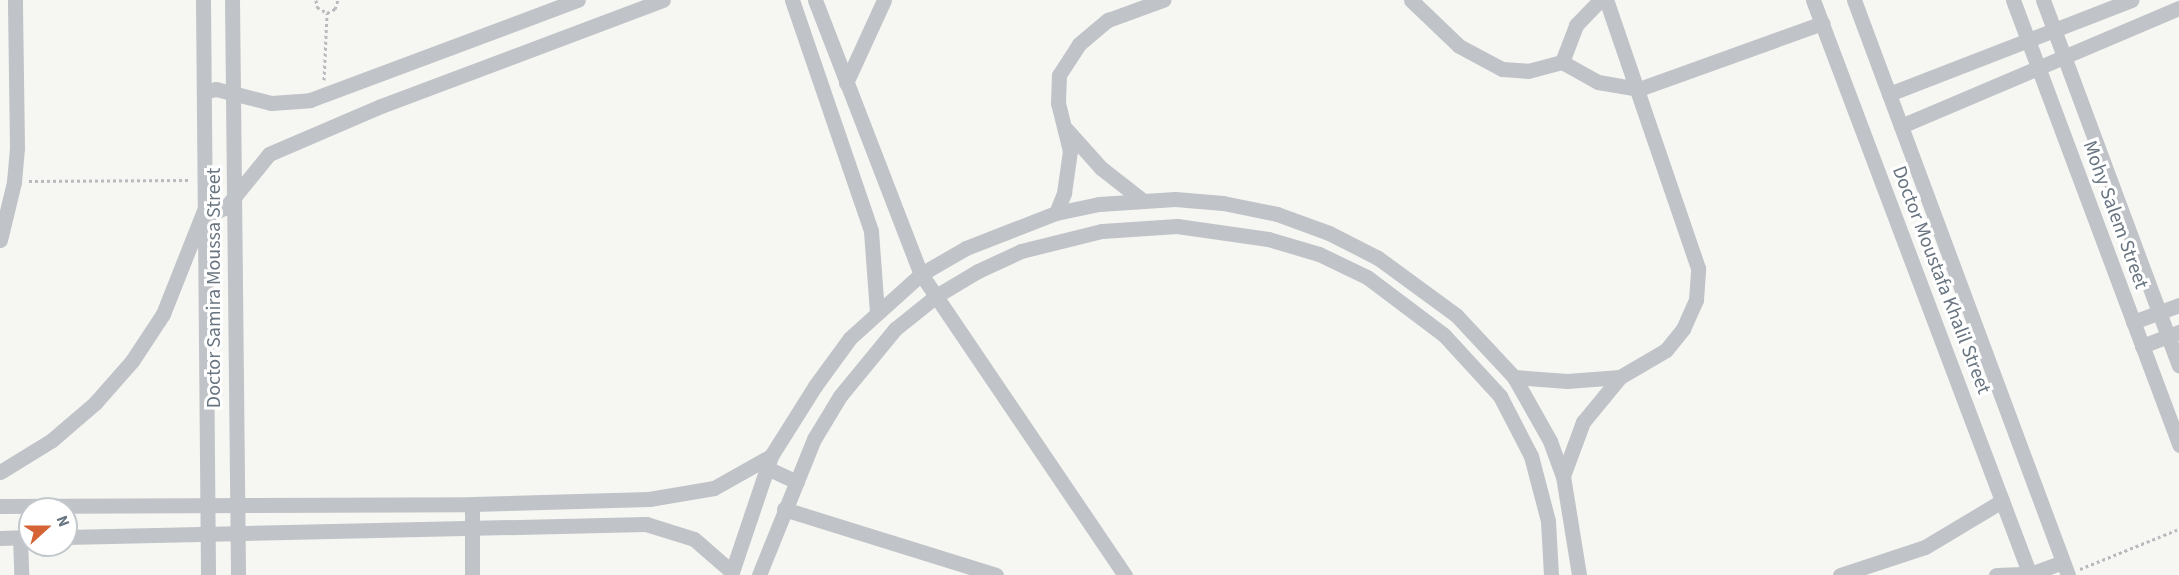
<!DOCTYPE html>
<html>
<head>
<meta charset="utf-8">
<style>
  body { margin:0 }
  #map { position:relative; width:2179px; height:575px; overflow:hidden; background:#f6f6f3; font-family:"Source Sans 3",sans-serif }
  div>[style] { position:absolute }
  .path>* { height:3px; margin-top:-1.5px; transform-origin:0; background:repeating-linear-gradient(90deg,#b8bbbd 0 3px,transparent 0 6px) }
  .minor>* { height:15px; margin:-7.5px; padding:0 7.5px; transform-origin:7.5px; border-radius:7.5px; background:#c0c3c7 }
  span { translate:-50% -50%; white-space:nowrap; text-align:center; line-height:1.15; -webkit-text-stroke:6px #fff; paint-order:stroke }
  .street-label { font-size:20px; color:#687581 }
  .north { position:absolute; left:18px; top:497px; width:60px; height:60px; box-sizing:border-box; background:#fff; border:2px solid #c3c8cd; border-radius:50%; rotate:69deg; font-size:16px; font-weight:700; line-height:24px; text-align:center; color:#687581 }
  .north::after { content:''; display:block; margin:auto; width:21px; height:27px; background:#d46336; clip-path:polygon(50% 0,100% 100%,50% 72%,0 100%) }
</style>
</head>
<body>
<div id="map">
  <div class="path">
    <i style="left:316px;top:0;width:7px;rotate:82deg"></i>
    <i style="left:317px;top:7px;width:12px;rotate:31deg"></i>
    <i style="left:327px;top:13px;width:9px;rotate:-27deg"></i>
    <i style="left:335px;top:9px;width:9px;rotate:-72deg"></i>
    <i style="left:324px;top:80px;width:67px;rotate:-87.4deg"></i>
    <i style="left:29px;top:181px;width:161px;rotate:-0.4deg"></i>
    <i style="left:2080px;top:569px;width:107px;rotate:-22deg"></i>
  </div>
  <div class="minor">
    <i style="left:203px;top:0;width:575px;rotate:89.5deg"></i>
    <i style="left:232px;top:0;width:575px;rotate:89.4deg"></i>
    <i style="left:792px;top:0;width:244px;rotate:71.1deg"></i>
    <i style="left:871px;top:231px;width:81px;rotate:85.8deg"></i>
    <i style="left:815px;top:0;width:294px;rotate:68.9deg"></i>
    <i style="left:921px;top:274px;width:364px;rotate:55.9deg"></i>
    <i style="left:1411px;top:0;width:66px;rotate:43.8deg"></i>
    <i style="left:1459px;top:46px;width:49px;rotate:28.1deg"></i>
    <i style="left:1502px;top:69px;width:26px;rotate:4deg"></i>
    <i style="left:1528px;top:71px;width:35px;rotate:-15deg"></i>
    <i style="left:1562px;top:62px;width:41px;rotate:29.1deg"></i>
    <i style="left:1598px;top:82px;width:42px;rotate:9.7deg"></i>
    <i style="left:1639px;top:89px;width:195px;rotate:-19.8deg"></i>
    <i style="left:1813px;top:0;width:615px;rotate:69.32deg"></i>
    <i style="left:1854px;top:0;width:614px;rotate:69.59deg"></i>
    <i style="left:2013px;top:0;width:475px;rotate:69.5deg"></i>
    <i style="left:2043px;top:0;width:390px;rotate:69.6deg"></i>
    <i style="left:1562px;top:62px;width:40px;rotate:-69deg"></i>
    <i style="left:1576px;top:25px;width:35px;rotate:-46deg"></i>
    <i style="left:846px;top:83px;width:91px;rotate:-65.4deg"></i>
    <i style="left:204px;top:92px;width:12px;rotate:-14deg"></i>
    <i style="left:216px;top:89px;width:57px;rotate:14.3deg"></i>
    <i style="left:271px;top:103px;width:39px;rotate:-4deg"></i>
    <i style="left:310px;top:100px;width:286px;rotate:-20.5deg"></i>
    <i style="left:1889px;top:94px;width:260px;rotate:-21.2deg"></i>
    <i style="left:1901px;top:126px;width:302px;rotate:-23deg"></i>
    <i style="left:1067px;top:130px;width:51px;rotate:48.2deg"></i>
    <i style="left:1101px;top:168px;width:52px;rotate:38deg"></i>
    <i style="left:1056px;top:213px;width:22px;rotate:-68deg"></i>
    <i style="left:1064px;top:193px;width:42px;rotate:-81.9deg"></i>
    <i style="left:1070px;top:151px;width:49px;rotate:-104deg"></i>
    <i style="left:1058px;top:103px;width:28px;rotate:-88deg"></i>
    <i style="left:1059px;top:75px;width:37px;rotate:-57deg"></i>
    <i style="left:1079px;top:44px;width:38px;rotate:-40deg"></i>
    <i style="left:1108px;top:20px;width:59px;rotate:-20deg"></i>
    <i style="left:0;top:240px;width:60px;rotate:-76.4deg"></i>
    <i style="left:14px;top:182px;width:34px;rotate:-85deg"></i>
    <i style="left:17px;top:148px;width:148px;rotate:-90.8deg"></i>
    <i style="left:2133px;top:322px;width:49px;rotate:-20.3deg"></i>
    <i style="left:2142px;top:346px;width:40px;rotate:-21deg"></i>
    <i style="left:1514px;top:377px;width:53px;rotate:4.3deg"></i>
    <i style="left:1567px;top:381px;width:53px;rotate:-4.3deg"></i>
    <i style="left:1620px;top:377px;width:53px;rotate:-30.4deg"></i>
    <i style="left:1666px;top:350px;width:27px;rotate:-51deg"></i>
    <i style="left:1683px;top:329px;width:32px;rotate:-66deg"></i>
    <i style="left:1696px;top:300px;width:32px;rotate:-86deg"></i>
    <i style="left:1698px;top:268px;width:283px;rotate:-108.9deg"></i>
    <i style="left:767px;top:468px;width:33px;rotate:25deg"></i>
    <i style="left:0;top:472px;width:61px;rotate:-31.6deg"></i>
    <i style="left:52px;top:440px;width:57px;rotate:-40.7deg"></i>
    <i style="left:95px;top:403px;width:56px;rotate:-48.6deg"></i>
    <i style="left:132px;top:361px;width:56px;rotate:-56.6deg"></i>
    <i style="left:163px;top:314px;width:114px;rotate:-68.4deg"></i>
    <i style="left:205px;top:208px;width:11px;rotate:22deg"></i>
    <i style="left:215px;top:212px;width:12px;rotate:-24deg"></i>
    <i style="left:226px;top:207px;width:68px;rotate:-50.9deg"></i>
    <i style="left:269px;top:154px;width:122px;rotate:-23.2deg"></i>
    <i style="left:381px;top:106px;width:301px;rotate:-20.6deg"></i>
    <i style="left:1563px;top:476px;width:58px;rotate:-69.7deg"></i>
    <i style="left:1583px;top:422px;width:58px;rotate:-50.6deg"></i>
    <i style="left:472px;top:504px;width:71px;rotate:90deg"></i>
    <i style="left:0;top:506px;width:472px;rotate:-0.2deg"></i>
    <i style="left:472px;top:504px;width:177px;rotate:-1.6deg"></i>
    <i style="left:649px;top:499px;width:66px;rotate:-9.6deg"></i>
    <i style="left:714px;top:488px;width:65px;rotate:-29.3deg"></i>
    <i style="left:784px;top:509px;width:222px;rotate:17.3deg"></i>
    <i style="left:20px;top:537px;width:38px;rotate:88deg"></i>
    <i style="left:66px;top:537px;width:580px;rotate:-1.28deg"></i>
    <i style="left:646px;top:524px;width:50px;rotate:17.4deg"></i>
    <i style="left:694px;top:539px;width:50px;rotate:41deg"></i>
    <i style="left:0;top:538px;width:30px;rotate:-2deg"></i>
    <i style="left:731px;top:575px;width:126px;rotate:-71.4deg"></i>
    <i style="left:771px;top:456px;width:83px;rotate:-57.8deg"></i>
    <i style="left:815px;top:386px;width:59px;rotate:-53.9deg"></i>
    <i style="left:850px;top:338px;width:96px;rotate:-42deg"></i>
    <i style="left:921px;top:274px;width:52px;rotate:-30deg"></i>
    <i style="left:966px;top:248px;width:97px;rotate:-21.3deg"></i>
    <i style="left:1056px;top:213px;width:44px;rotate:-11.8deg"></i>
    <i style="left:1099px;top:204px;width:76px;rotate:-3.8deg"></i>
    <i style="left:1175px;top:199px;width:48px;rotate:4.8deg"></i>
    <i style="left:1223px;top:203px;width:55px;rotate:11.5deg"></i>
    <i style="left:1277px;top:214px;width:55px;rotate:20.1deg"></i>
    <i style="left:1329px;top:233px;width:55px;rotate:27deg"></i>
    <i style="left:1378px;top:258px;width:97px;rotate:36.2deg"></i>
    <i style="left:1456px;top:315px;width:85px;rotate:46.9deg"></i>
    <i style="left:1514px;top:377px;width:73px;rotate:60.6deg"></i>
    <i style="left:1550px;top:441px;width:37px;rotate:70deg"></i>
    <i style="left:1563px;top:476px;width:100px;rotate:80.8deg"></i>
    <i style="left:759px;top:575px;width:147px;rotate:-68deg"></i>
    <i style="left:814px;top:439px;width:50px;rotate:-58.8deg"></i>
    <i style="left:840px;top:396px;width:87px;rotate:-50.6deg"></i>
    <i style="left:895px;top:329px;width:53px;rotate:-38.8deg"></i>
    <i style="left:936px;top:296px;width:49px;rotate:-30.8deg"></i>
    <i style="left:978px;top:271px;width:47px;rotate:-24.9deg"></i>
    <i style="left:1021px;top:251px;width:83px;rotate:-13.9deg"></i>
    <i style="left:1102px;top:231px;width:75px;rotate:-3.8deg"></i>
    <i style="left:1177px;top:226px;width:92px;rotate:8.1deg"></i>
    <i style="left:1268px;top:239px;width:53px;rotate:16.4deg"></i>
    <i style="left:1319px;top:254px;width:53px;rotate:25.6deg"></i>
    <i style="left:1367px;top:277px;width:96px;rotate:37deg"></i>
    <i style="left:1444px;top:335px;width:83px;rotate:47.4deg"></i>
    <i style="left:1500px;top:396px;width:68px;rotate:62.7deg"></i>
    <i style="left:1531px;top:456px;width:67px;rotate:75.3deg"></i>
    <i style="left:1548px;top:521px;width:54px;rotate:86.8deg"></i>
    <i style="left:1840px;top:575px;width:89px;rotate:-18.2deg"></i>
    <i style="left:1925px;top:547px;width:90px;rotate:-30.9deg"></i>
    <i style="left:1996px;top:575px;width:34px;rotate:-2deg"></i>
    <i style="left:2030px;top:574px;width:35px;rotate:-20deg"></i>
  </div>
  <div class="street-label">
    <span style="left:2115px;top:215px;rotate:70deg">Mohy Salem Street</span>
    <span style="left:1941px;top:280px;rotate:69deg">Doctor Moustafa Khalil Street</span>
    <span style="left:214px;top:288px;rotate:-90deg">Doctor Samira Moussa Street</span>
  </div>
  <div class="north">N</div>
</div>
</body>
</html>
